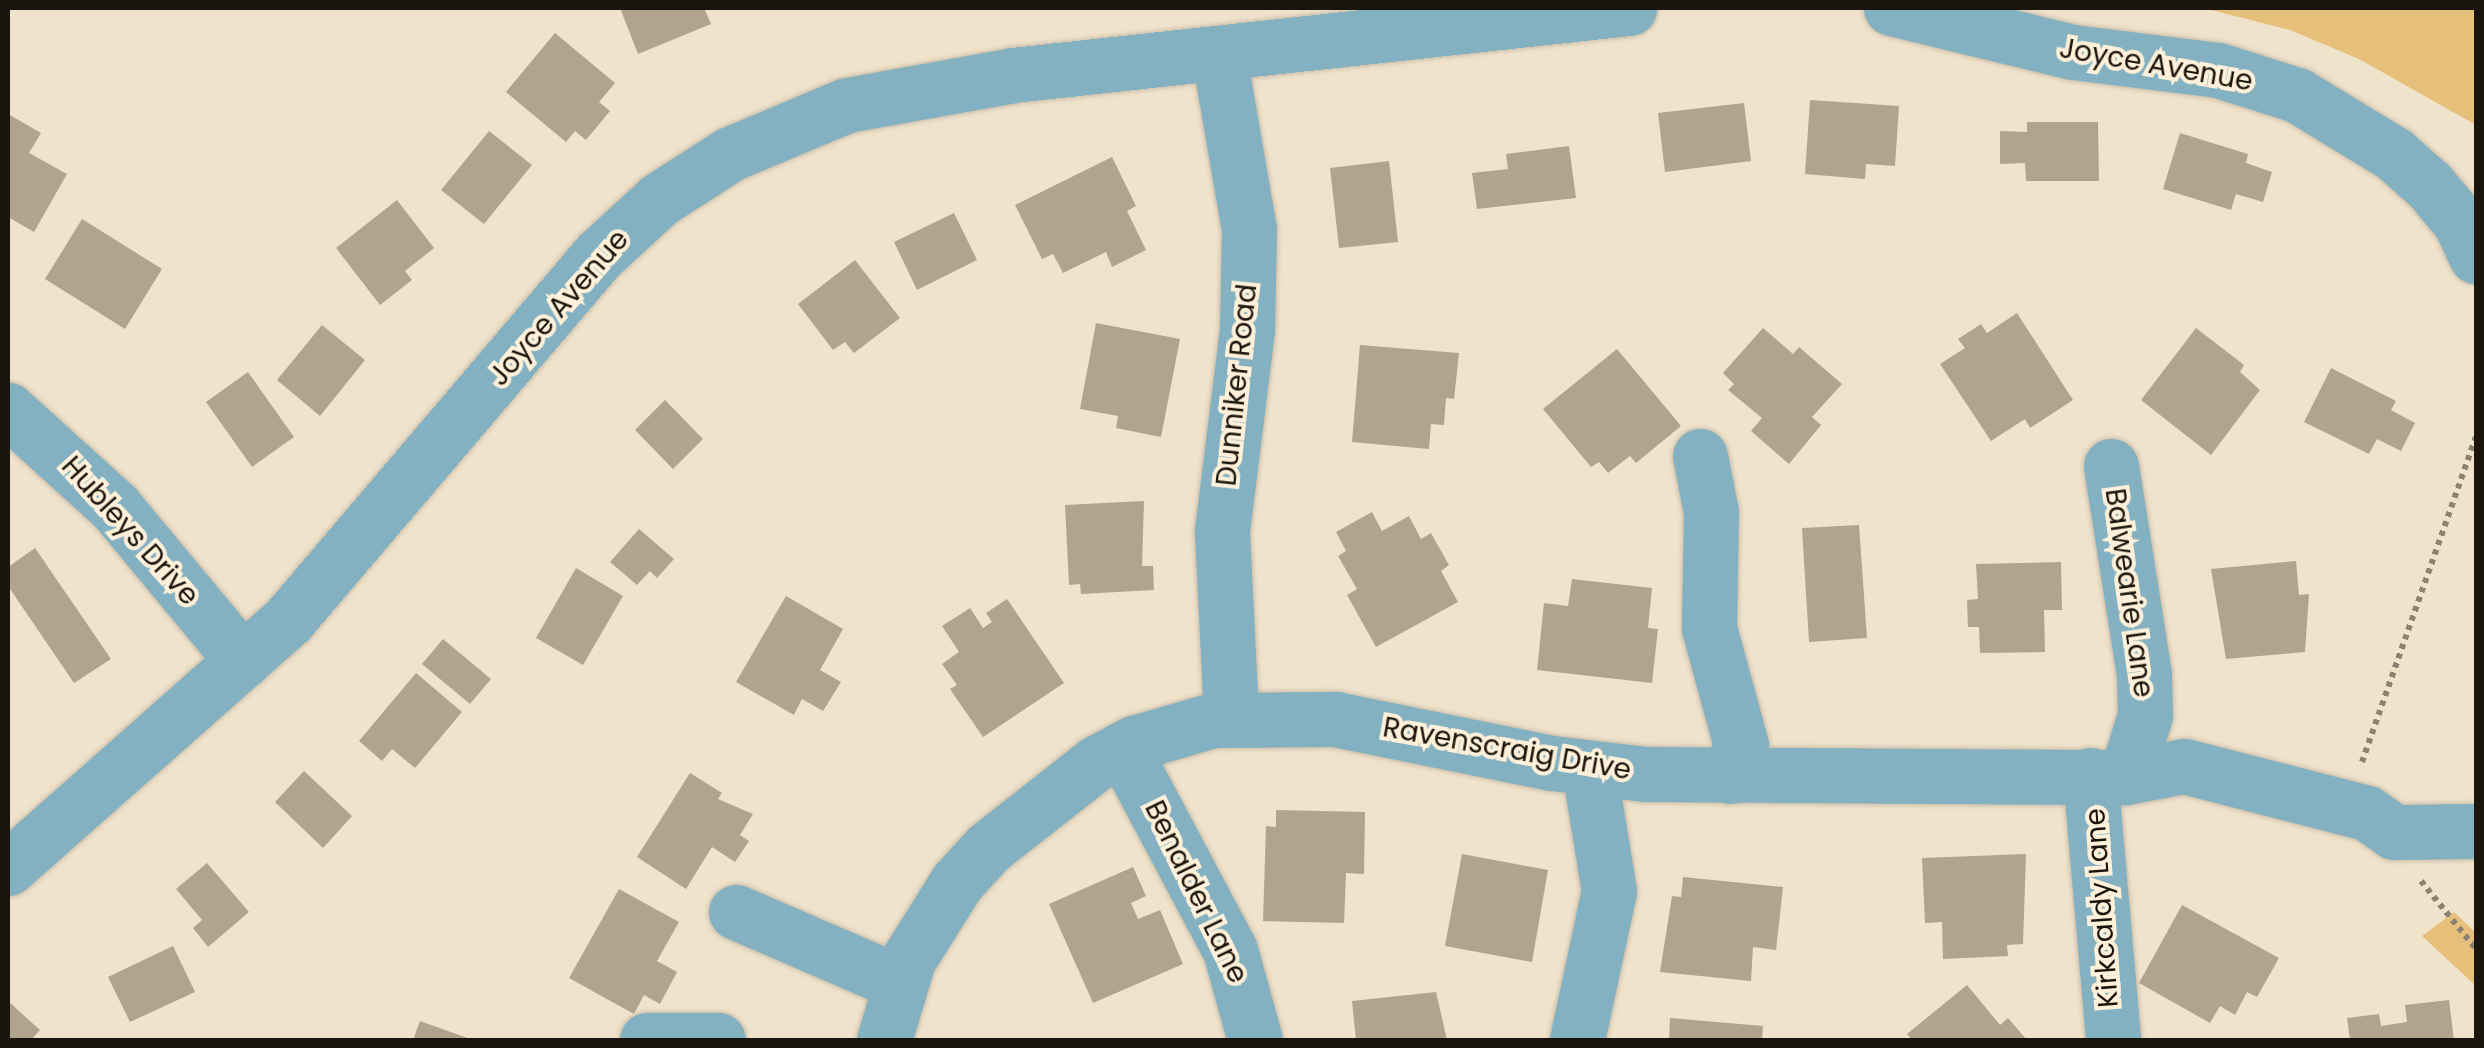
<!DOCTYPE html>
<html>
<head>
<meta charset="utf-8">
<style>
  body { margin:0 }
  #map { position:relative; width:2484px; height:1048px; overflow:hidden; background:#f0e3cc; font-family:Poppins,sans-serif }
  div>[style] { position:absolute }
  .green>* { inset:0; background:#e6c07b }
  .building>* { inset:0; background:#b0a48d }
  .path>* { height:6px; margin-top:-3px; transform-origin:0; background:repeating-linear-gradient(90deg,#8b8272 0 5px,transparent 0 10px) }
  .roads { filter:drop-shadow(0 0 2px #c9bea9) drop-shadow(0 0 2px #c9bea9) }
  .minor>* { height:55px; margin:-27.5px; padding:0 27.5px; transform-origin:27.5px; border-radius:27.5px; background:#83b1c2 }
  span { translate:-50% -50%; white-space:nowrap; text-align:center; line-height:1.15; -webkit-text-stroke:8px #fef0d9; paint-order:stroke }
  .street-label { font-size:28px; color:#19140c }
  .frame { position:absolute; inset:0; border:10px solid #19140c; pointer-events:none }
</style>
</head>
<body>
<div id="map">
  <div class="green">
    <i style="clip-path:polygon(2203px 8px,2476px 8px,2476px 125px,2359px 59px,2290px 30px)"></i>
    <i style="clip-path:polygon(2454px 912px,2476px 933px,2476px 986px,2422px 936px)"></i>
  </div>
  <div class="building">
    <i style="clip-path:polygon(620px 8px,704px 8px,711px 24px,638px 54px)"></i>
    <i style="clip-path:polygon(555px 33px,615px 83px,599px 102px,610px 111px,586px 140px,575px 131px,566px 142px,506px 92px)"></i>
    <i style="clip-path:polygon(1810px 100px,1899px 106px,1895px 166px,1866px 164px,1865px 179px,1805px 174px)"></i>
    <i style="clip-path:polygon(1744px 103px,1751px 161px,1665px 172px,1658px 113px)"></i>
    <i style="clip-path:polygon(8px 114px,41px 133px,29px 153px,67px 174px,34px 232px,8px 217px)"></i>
    <i style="clip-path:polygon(2027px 122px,2098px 122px,2099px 181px,2026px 181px,2025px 163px,2000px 164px,2000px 131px,2027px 132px)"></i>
    <i style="clip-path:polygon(489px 131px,532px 165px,484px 224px,441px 190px)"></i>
    <i style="clip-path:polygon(2180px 133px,2248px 154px,2246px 163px,2272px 172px,2263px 202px,2236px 194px,2231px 210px,2163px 189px)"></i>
    <i style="clip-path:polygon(1569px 146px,1576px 198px,1477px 209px,1472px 173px,1508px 169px,1506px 154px)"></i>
    <i style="clip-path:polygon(1112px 157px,1136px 206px,1127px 211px,1146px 250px,1112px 267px,1106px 252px,1063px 273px,1053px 254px,1042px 259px,1015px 205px)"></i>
    <i style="clip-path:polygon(1389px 161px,1398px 242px,1339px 248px,1330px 168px)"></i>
    <i style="clip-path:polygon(397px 200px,434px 248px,405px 271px,412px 280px,380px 305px,336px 248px)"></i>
    <i style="clip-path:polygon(954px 213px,977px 260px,917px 290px,894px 242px)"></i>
    <i style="clip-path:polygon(82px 219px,162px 269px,125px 329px,45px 279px)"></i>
    <i style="clip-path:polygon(855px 260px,900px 318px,854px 353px,845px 342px,833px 350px,798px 304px)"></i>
    <i style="clip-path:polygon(2017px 313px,2073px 400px,2030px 428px,2025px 419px,1991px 441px,1940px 364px,1965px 348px,1958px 339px,1981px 324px,1987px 333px)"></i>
    <i style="clip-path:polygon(1096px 323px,1180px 339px,1161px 437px,1116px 428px,1118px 416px,1080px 409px)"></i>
    <i style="clip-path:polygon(322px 325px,365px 360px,320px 416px,277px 380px)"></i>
    <i style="clip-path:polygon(1763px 328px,1793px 354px,1799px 347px,1842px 384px,1812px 417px,1821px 425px,1789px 464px,1751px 431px,1762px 418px,1728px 390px,1734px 384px,1723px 373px)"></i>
    <i style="clip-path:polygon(2196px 328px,2244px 365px,2240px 372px,2260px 390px,2211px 455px,2141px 400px)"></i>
    <i style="clip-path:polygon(1360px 345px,1459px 353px,1454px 399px,1446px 398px,1444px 425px,1431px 424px,1429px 449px,1352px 442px)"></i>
    <i style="clip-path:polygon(1617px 349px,1681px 426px,1636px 463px,1630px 456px,1608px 473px,1599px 462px,1591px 467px,1543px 409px)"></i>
    <i style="clip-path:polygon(2331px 368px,2396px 401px,2391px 410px,2415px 423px,2401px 451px,2377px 439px,2369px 454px,2304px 422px)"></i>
    <i style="clip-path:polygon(248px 372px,294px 437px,252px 467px,206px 402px)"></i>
    <i style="clip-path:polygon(665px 400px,703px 439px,673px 469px,635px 430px)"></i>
    <i style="clip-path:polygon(1144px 501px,1142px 566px,1153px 566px,1154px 590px,1081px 594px,1080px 584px,1069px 585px,1065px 505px)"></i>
    <i style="clip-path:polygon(1372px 512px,1382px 531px,1409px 516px,1421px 539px,1431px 533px,1449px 565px,1441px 571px,1458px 602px,1376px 647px,1347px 595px,1357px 589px,1338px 556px,1346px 551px,1336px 532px)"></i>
    <i style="clip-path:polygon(1859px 525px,1867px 638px,1809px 642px,1802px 528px)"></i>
    <i style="clip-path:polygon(639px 529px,674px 559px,657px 578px,650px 571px,637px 585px,610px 562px)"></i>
    <i style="clip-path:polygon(35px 548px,111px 659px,74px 683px,8px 586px,8px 567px)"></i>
    <i style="clip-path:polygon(2296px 561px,2299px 595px,2309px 594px,2305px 652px,2226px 659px,2211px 569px)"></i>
    <i style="clip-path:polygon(2061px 562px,2062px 610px,2044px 610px,2045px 652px,1980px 653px,1979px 627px,1968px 627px,1967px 600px,1978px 599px,1976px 564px)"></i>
    <i style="clip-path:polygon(576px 568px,623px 596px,583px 665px,536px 638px)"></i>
    <i style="clip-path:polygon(1572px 579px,1652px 588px,1648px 628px,1658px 629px,1652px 683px,1537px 670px,1544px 603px,1568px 606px)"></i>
    <i style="clip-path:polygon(786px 596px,843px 629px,820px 670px,841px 682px,823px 711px,802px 699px,794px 715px,736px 682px)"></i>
    <i style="clip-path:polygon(1007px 599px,1064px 683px,983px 737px,950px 689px,957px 685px,942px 664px,959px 652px,942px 626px,970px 608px,983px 628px,992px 622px,986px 613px)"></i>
    <i style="clip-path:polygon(443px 639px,491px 679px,470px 704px,422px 664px)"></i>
    <i style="clip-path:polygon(416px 673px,462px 712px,415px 768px,392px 749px,382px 761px,359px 741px)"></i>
    <i style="clip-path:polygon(304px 771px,352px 816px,323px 848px,275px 802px)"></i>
    <i style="clip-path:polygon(690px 773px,722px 793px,718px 799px,753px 814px,740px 835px,749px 841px,735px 862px,712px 847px,686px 889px,637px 857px)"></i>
    <i style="clip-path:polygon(1276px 810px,1365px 812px,1364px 874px,1346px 873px,1344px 923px,1263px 921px,1266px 826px,1276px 827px)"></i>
    <i style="clip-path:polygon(1462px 854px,1548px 870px,1532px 962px,1445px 946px)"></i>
    <i style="clip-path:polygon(2026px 854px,2023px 944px,2007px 945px,2008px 956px,1943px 959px,1942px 922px,1925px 923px,1922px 858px)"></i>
    <i style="clip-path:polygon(207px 863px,249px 912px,208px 947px,193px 928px,202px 920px,176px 889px)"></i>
    <i style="clip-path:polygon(1133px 867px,1146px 896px,1131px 903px,1138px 919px,1160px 910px,1183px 964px,1093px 1003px,1049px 904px)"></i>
    <i style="clip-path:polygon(1683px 877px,1783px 887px,1776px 950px,1753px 947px,1751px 981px,1660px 972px,1672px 896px,1681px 897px)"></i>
    <i style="clip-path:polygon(619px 889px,679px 922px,657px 961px,677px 972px,660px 1004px,644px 995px,634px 1014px,569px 978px)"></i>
    <i style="clip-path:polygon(2182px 905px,2279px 958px,2257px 997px,2247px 992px,2235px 1015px,2220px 1006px,2210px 1023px,2139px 983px)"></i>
    <i style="clip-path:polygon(173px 946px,195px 992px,130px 1022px,108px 977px)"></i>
    <i style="clip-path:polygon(1967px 985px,2000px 1025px,2008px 1018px,2027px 1040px,1912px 1040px,1907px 1034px)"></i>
    <i style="clip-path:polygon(1436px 992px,1447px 1040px,1356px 1040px,1352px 1001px)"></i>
    <i style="clip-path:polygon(2449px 1000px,2454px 1040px,2350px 1040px,2347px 1018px,2379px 1014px,2381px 1026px,2407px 1022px,2405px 1005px)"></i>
    <i style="clip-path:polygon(8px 1001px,40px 1030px,31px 1040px,8px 1040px)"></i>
    <i style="clip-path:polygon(1670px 1018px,1763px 1026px,1762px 1040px,1669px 1040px)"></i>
    <i style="clip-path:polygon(420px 1021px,473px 1040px,413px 1040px)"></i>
  </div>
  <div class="path">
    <i style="left:2362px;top:762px;width:344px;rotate:-70.7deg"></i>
    <i style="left:2421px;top:881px;width:87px;rotate:51deg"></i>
  </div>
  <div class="roads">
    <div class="minor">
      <i style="left:1891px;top:8px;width:187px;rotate:13.6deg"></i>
      <i style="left:2073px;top:52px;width:146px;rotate:7.1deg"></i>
      <i style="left:2218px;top:70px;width:83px;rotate:17.6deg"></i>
      <i style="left:2297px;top:95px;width:114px;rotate:31.3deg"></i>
      <i style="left:2394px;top:154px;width:48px;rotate:41.6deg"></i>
      <i style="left:2430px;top:186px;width:47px;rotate:50.2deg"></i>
      <i style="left:2460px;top:222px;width:38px;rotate:65deg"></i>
      <i style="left:1219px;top:56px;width:176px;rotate:80.2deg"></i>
      <i style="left:1249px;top:229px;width:101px;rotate:91.1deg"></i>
      <i style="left:1247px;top:330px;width:204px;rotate:97.1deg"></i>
      <i style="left:1222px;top:532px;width:185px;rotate:87.2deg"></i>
      <i style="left:8px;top:410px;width:144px;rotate:42.2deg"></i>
      <i style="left:115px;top:507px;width:200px;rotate:50.3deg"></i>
      <i style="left:1700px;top:456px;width:57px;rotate:78.9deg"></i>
      <i style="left:1711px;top:512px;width:116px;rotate:91deg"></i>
      <i style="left:1709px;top:628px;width:121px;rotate:74.7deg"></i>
      <i style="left:1741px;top:745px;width:33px;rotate:110deg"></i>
      <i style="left:2111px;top:466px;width:211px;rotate:81deg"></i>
      <i style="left:2144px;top:674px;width:41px;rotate:88.6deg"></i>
      <i style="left:2145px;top:715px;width:65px;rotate:107deg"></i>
      <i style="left:1123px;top:749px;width:228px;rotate:62deg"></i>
      <i style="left:1230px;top:950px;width:93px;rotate:74.5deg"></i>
      <i style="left:2090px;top:775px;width:266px;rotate:85deg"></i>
      <i style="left:8px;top:868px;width:375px;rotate:-41.5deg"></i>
      <i style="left:289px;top:619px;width:478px;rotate:-49.6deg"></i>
      <i style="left:599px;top:255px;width:83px;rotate:-42.6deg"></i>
      <i style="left:660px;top:199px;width:83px;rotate:-32.7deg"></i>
      <i style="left:730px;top:154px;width:127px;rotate:-22.7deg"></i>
      <i style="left:847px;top:105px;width:169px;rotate:-10.2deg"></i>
      <i style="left:1013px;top:75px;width:620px;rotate:-6.21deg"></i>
      <i style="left:736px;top:912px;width:179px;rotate:23.4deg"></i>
      <i style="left:647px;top:1040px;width:71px"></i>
      <i style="left:884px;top:1040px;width:84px;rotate:-73.3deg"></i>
      <i style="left:908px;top:960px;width:92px;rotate:-57.9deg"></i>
      <i style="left:957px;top:882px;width:46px;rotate:-47.6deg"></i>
      <i style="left:988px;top:848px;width:137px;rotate:-38.2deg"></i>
      <i style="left:1096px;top:763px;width:43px;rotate:-27.8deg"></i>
      <i style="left:1134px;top:743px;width:82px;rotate:-16.2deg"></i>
      <i style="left:1213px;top:720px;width:122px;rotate:-0.5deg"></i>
      <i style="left:1335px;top:719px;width:221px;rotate:11.5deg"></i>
      <i style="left:1552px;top:763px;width:95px;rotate:6.7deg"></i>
      <i style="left:1646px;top:774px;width:480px;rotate:0.4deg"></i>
      <i style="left:2126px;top:777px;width:59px;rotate:-10.7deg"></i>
      <i style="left:2184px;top:766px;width:189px;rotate:14.4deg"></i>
      <i style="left:2367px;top:813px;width:33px;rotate:35deg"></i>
      <i style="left:2394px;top:832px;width:82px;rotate:-0.7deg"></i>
      <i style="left:1577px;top:1040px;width:152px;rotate:-77.9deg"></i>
      <i style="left:1609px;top:891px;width:124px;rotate:-99.3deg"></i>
    </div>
  </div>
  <div class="street-label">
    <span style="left:2156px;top:65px;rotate:10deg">Joyce Avenue</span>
    <span style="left:559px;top:308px;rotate:-49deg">Joyce Avenue</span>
    <span style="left:1237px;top:385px;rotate:-84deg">Dunniker Road</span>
    <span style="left:130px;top:531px;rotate:48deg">Hubleys Drive</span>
    <span style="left:2129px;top:593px;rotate:82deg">Balwearie Lane</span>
    <span style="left:1507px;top:749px;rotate:10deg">Ravenscraig Drive</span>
    <span style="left:1196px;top:892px;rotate:64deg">Benalder Lane</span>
    <span style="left:2102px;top:908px;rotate:-94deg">Kirkcaldy Lane</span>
  </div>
  <div class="frame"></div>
</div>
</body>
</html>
